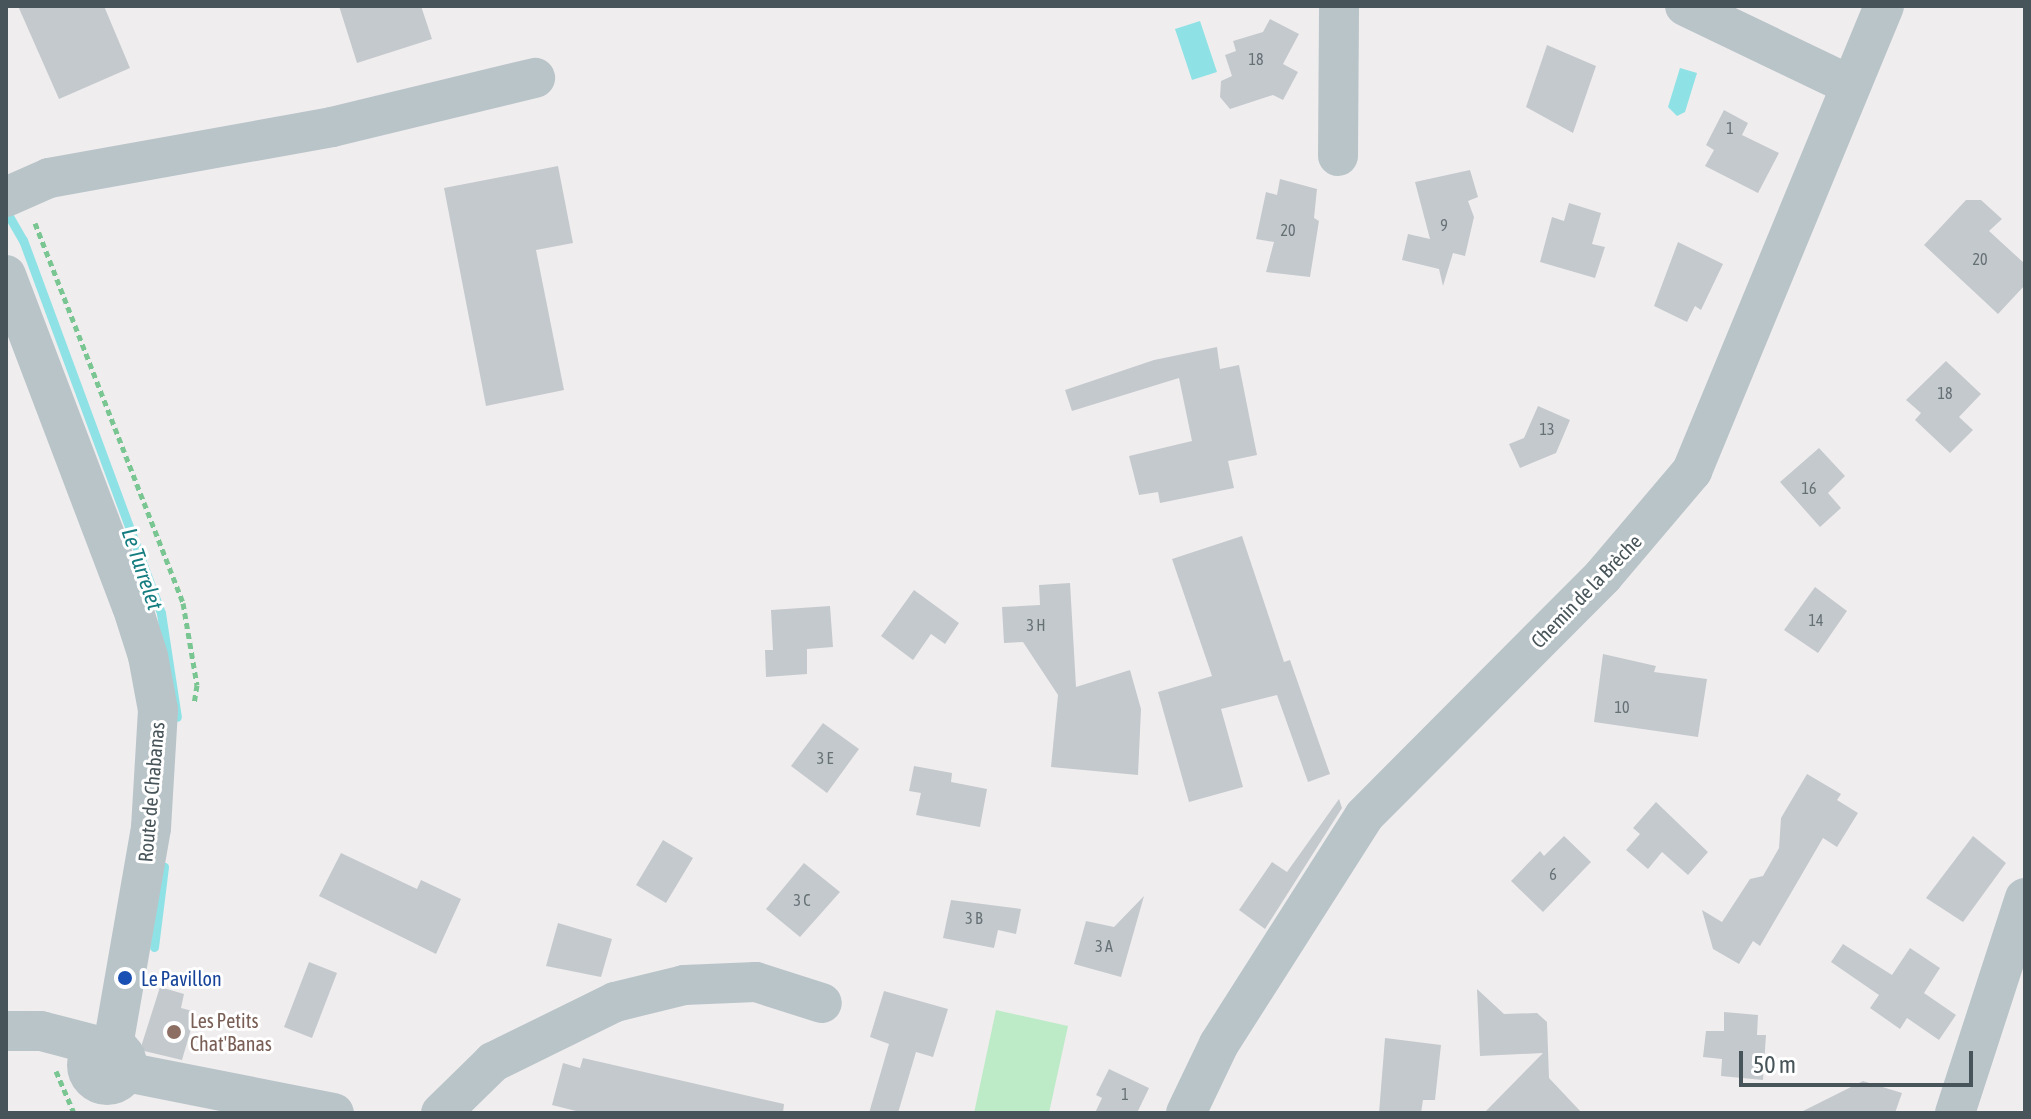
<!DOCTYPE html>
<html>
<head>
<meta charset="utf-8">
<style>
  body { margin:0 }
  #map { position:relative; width:2031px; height:1119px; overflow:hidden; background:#f0edee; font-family:"Asap Condensed",sans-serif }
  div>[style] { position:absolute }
  .green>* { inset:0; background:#beebc7 }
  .water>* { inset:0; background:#8ee2e5 }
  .stream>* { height:9px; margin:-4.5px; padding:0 4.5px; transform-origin:4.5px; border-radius:4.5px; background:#8ee2e5 }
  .building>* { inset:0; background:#c4c9cd }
  .path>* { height:5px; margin-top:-2.5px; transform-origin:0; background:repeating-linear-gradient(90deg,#79c692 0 6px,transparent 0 10px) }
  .minor>* { height:40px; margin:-20px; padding:0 20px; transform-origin:20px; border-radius:20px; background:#b9c4c9 }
  .minor>.ring { margin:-20px; padding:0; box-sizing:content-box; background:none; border:40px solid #b9c4c9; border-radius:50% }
  .dots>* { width:22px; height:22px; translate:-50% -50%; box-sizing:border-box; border:4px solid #fff; border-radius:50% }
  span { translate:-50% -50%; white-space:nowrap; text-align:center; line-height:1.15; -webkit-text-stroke:6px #fff; paint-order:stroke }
  .number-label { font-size:16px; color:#667176 }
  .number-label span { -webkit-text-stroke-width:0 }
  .street-label { font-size:20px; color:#475459 }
  .transit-label { font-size:20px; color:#164399 }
  .left { translate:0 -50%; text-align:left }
  .education-label { font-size:20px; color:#785e54 }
  .water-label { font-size:22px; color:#157d80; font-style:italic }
  .frame { position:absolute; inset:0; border:8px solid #475459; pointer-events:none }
  .scale { position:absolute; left:1739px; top:1051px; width:234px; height:36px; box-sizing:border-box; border:4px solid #475459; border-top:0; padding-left:10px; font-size:24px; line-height:28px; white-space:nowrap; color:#475459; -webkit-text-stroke:6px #fff; paint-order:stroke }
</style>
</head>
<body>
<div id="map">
  <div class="green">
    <i style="clip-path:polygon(996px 1010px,1068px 1026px,1049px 1113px,974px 1113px)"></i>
  </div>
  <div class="water">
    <i style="clip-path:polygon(1200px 21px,1217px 72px,1192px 80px,1175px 29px)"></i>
    <i style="clip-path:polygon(1680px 68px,1697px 73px,1685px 112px,1677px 116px,1668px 107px)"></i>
  </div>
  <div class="stream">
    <i style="left:6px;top:211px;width:34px;rotate:60deg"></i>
    <i style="left:23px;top:240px;width:398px;rotate:69.7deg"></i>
    <i style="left:161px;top:613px;width:105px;rotate:81.3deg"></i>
    <i style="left:154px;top:947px;width:81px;rotate:-82.9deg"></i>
  </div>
  <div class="building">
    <i style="clip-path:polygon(18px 6px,104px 6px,130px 68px,59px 99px)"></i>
    <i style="clip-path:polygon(339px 6px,421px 6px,432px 39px,357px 63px)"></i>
    <i style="clip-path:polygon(1270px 19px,1299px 34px,1283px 64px,1298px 72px,1283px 100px,1273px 95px,1230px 109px,1220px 97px,1221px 81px,1232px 76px,1225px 55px,1236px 51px,1233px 41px,1263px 32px)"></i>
    <i style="clip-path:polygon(1547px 45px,1596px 66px,1573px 133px,1526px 107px)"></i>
    <i style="clip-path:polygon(1724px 110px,1748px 123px,1742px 135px,1779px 153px,1758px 193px,1705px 166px,1714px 150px,1706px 145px)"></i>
    <i style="clip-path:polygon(558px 166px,573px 243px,536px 250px,564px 390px,486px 406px,444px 188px)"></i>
    <i style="clip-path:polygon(1470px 170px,1478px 197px,1468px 201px,1474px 217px,1465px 256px,1453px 253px,1443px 286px,1439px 269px,1402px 260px,1408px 234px,1430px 239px,1415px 182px)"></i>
    <i style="clip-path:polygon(1280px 179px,1317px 189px,1314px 218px,1319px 221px,1310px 277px,1266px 272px,1274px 242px,1256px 239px,1266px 192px,1277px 195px)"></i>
    <i style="clip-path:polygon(1966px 200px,1981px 200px,2002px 219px,1989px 231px,2025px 264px,2025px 285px,1998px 314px,1924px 245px)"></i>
    <i style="clip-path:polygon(1569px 203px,1601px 213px,1592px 244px,1605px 247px,1595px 278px,1540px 262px,1552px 217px,1564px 221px)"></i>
    <i style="clip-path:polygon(1678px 242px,1723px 264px,1701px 310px,1695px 306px,1687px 322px,1654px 306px)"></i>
    <i style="clip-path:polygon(1217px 347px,1220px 369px,1239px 365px,1257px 455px,1228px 461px,1234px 488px,1160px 503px,1158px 492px,1139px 495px,1129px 456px,1192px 441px,1179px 378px,1072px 411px,1065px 390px,1154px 360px)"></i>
    <i style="clip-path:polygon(1946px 361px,1981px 394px,1959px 417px,1973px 430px,1950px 453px,1915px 420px,1921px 413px,1906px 400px)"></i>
    <i style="clip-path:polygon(1538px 406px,1570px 420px,1556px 453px,1520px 468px,1509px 444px,1524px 438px)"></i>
    <i style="clip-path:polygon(1819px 448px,1845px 476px,1828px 493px,1841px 508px,1820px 527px,1780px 482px)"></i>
    <i style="clip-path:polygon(1242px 536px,1284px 662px,1290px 660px,1330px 774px,1308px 782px,1277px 695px,1221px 709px,1243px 787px,1189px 802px,1158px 692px,1212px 676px,1172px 559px)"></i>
    <i style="clip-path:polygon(1070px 583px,1076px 687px,1130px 670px,1141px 709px,1138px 775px,1051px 767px,1058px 695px,1023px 642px,1004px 643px,1002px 607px,1040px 605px,1039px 585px)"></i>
    <i style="clip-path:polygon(1815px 587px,1847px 611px,1818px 653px,1784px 630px)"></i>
    <i style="clip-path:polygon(914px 590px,959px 623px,945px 644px,931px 634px,913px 660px,881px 636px)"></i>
    <i style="clip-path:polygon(830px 606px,833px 647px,807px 649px,807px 674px,766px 677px,765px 650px,773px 650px,771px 610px)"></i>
    <i style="clip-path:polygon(1603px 654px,1656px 666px,1654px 672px,1707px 679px,1698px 737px,1594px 722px)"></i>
    <i style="clip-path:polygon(823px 723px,859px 749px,827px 793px,791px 766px)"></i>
    <i style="clip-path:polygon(914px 766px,952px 773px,951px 782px,987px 789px,980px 827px,916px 815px,921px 793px,909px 791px)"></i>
    <i style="clip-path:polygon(1807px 774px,1841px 794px,1837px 800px,1858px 813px,1837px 847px,1823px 838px,1760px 946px,1753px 941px,1739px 964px,1713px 949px,1702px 910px,1722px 922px,1750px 879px,1763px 876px,1779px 848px,1781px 818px)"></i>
    <i style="clip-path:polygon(1339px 799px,1342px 808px,1265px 929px,1239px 910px,1272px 862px,1287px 872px)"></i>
    <i style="clip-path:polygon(1656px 802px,1708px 852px,1688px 875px,1662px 852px,1648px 869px,1626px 850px,1640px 834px,1633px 828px)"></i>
    <i style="clip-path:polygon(1564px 836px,1591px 862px,1543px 912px,1511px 881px,1540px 851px,1544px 856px)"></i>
    <i style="clip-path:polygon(1973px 836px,2006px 863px,1963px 922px,1926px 898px)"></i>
    <i style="clip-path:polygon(663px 840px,693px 858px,666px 903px,636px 885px)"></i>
    <i style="clip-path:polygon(341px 853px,417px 889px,421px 880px,461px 899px,436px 954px,319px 896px)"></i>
    <i style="clip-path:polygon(804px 863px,840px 892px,800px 937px,766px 909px)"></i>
    <i style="clip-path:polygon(1144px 896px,1121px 977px,1074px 964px,1086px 921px,1114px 927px)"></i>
    <i style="clip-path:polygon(951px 900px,1021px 909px,1016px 934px,998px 930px,994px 948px,943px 938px)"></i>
    <i style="clip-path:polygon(558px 923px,612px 939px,601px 977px,546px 966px)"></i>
    <i style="clip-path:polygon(1843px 944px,1892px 975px,1910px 948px,1940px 968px,1924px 993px,1956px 1015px,1939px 1040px,1907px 1018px,1900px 1029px,1870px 1008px,1879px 995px,1831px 962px)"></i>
    <i style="clip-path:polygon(309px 962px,337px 973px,312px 1038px,284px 1027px)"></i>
    <i style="clip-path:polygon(160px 987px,184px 994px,181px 1008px,196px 1012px,182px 1060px,140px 1050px)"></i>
    <i style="clip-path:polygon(1477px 989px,1504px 1014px,1537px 1013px,1547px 1022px,1549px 1078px,1582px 1113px,1484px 1113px,1543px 1053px,1480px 1056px)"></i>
    <i style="clip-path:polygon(884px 991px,948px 1009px,933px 1057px,916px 1052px,898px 1113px,869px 1113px,889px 1044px,870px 1037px)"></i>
    <i style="clip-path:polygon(1724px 1012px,1758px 1015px,1757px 1035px,1766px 1035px,1763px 1080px,1721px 1076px,1722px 1059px,1703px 1057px,1706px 1031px,1724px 1031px)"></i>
    <i style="clip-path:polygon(1385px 1038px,1441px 1045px,1435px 1100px,1423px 1100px,1421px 1113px,1379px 1113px)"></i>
    <i style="clip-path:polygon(583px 1058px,784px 1104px,783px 1113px,584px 1113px,552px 1105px,563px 1063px,580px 1068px)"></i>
    <i style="clip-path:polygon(1109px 1069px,1149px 1088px,1137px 1113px,1095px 1113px,1102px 1098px,1096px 1095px)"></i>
    <i style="clip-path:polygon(1863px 1081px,1902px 1093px,1895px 1113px,1799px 1113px)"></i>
  </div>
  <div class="path">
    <i style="left:35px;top:223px;width:408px;rotate:68.7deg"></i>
    <i style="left:183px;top:603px;width:83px;rotate:80.3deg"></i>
    <i style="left:197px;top:685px;width:19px;rotate:99deg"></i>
    <i style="left:56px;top:1071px;width:46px;rotate:66.8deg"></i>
  </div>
  <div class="minor">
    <i style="left:1685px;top:6px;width:181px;rotate:25.6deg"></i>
    <i style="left:1338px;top:156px;width:150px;rotate:-89.6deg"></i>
    <i style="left:6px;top:197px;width:47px;rotate:-23.8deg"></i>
    <i style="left:49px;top:178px;width:288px;rotate:-10.2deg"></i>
    <i style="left:332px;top:127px;width:209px;rotate:-13.6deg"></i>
    <i style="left:6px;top:275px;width:354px;rotate:69.2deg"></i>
    <i style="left:132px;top:606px;width:52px;rotate:72.3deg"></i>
    <i style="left:148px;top:656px;width:55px;rotate:79.5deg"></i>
    <i style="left:158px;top:710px;width:118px;rotate:93.4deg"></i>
    <i style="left:151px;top:828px;width:220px;rotate:99.9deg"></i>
    <i style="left:6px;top:1031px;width:35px"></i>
    <i style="left:41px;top:1031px;width:60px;rotate:14.5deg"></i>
    <i class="ring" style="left:87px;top:1045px;width:0;height:0"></i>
    <i style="left:126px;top:1072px;width:212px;rotate:11.2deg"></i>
    <i style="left:441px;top:1113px;width:73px;rotate:-44.4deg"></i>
    <i style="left:493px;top:1062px;width:136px;rotate:-26.2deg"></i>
    <i style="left:615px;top:1002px;width:71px;rotate:-13.8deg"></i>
    <i style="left:684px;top:985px;width:72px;rotate:-2.4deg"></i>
    <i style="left:756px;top:982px;width:69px;rotate:17.7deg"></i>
    <i style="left:1186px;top:1113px;width:76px;rotate:-64.4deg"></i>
    <i style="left:1219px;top:1044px;width:270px;rotate:-57.5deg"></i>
    <i style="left:1364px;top:816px;width:339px;rotate:-45.1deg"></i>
    <i style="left:1603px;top:576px;width:138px;rotate:-49.7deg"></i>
    <i style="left:1692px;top:471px;width:503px;rotate:-67.56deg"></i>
    <i style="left:1955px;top:1113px;width:226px;rotate:-72deg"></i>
  </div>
  <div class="dots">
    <i style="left:125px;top:978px;background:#1a4fb4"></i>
    <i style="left:174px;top:1032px;background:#8d6e63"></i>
  </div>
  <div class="number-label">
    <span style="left:1256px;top:59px">18</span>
    <span style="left:1730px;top:128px">1</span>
    <span style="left:1444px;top:225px">9</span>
    <span style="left:1288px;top:230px">20</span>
    <span style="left:1980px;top:259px">20</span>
    <span style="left:1945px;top:393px">18</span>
    <span style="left:1547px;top:429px">13</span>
    <span style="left:1809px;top:488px">16</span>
    <span style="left:1816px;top:620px">14</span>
    <span style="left:1036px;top:625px">3 H</span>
    <span style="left:1622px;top:707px">10</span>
    <span style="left:825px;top:758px">3 E</span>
    <span style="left:1553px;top:874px">6</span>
    <span style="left:802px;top:900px">3 C</span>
    <span style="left:974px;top:918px">3 B</span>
    <span style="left:1104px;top:946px">3 A</span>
    <span style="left:1125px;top:1094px">1</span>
  </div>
  <div class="street-label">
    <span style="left:1586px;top:591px;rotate:-46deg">Chemin de la Brèche</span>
    <span style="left:151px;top:792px;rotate:-85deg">Route de Chabanas</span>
  </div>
  <div class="transit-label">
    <span class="left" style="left:141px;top:978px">Le Pavillon</span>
  </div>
  <div class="education-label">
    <span class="left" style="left:190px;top:1032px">Les Petits<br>Chat'Banas</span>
  </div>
  <div class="water-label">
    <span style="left:142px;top:569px;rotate:71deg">Le Turrelet</span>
  </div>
  <div class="frame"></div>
  <div class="scale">50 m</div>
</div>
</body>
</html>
